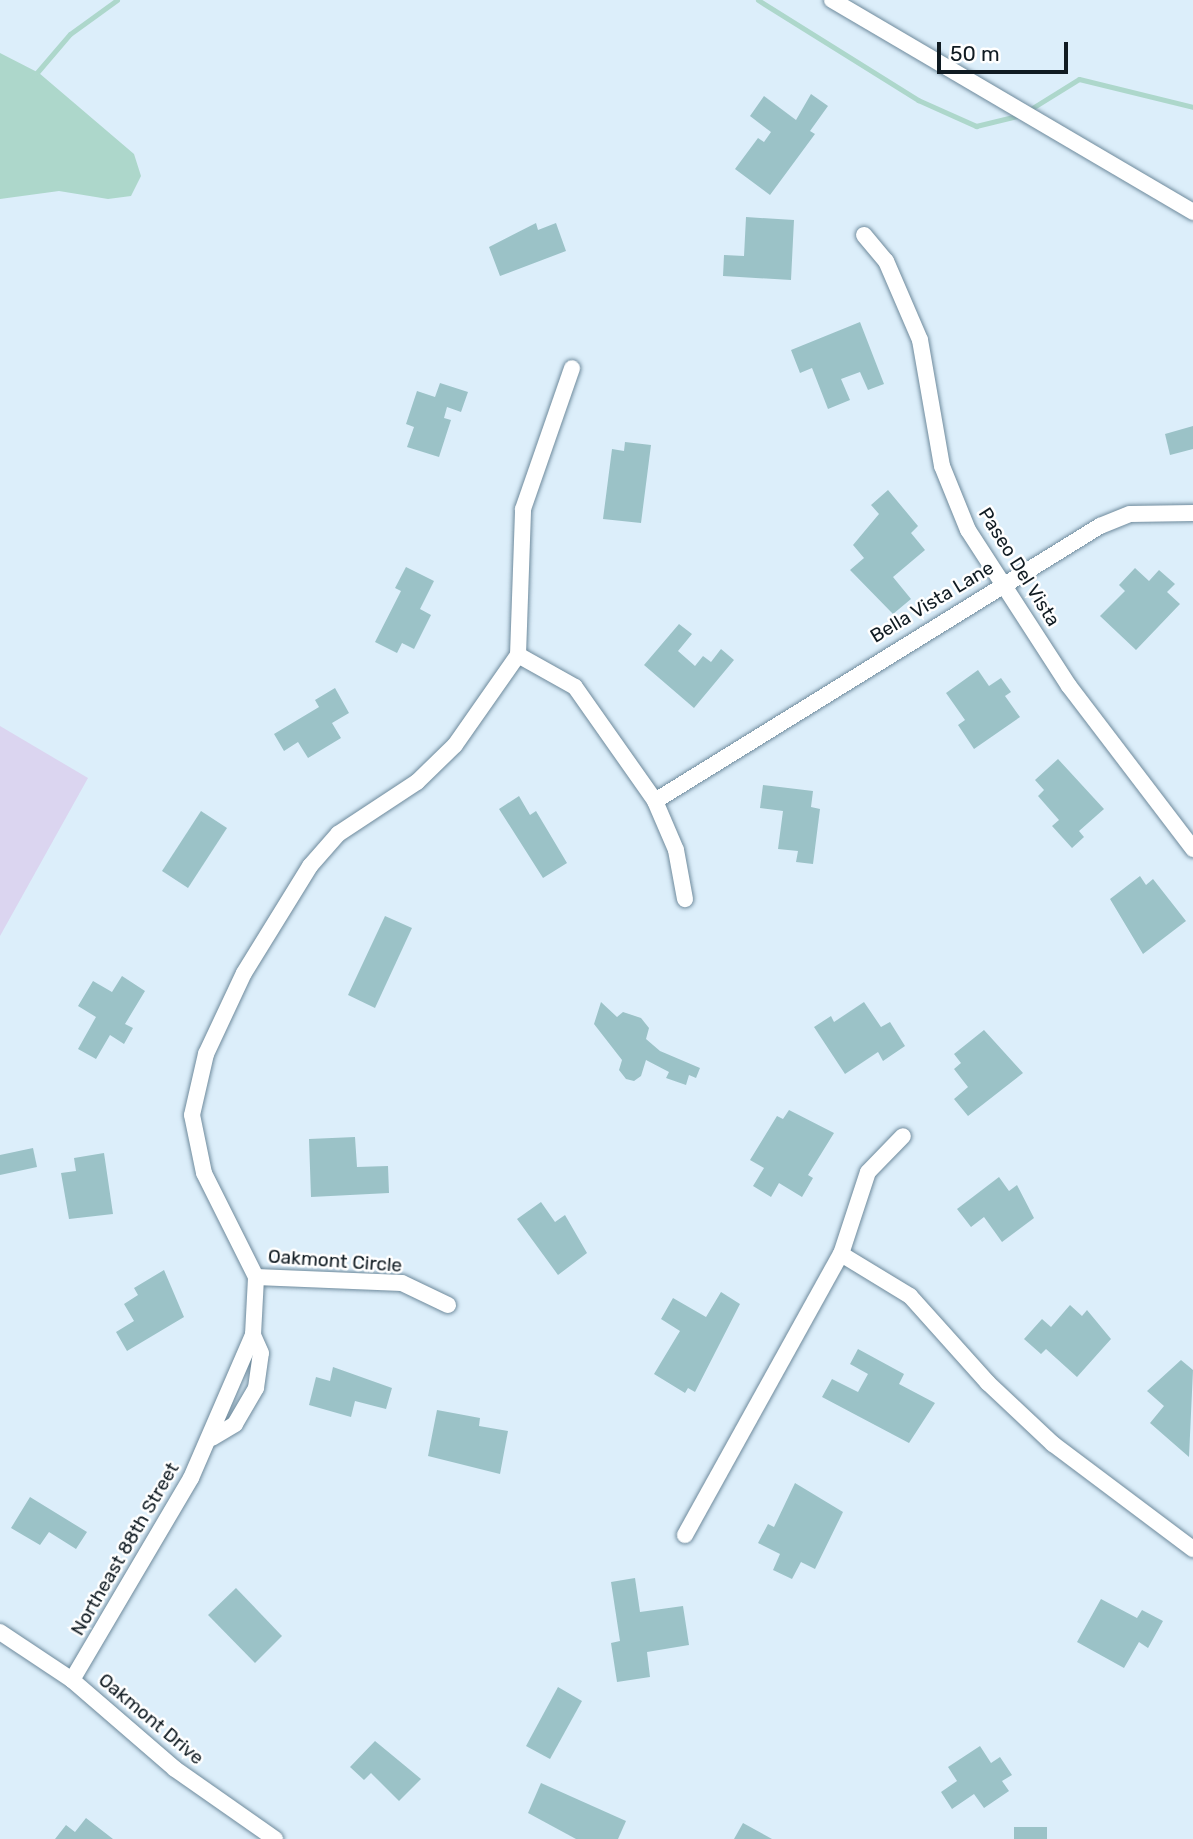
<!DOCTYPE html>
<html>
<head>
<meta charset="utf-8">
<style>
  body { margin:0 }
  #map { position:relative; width:1193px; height:1839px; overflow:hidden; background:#dceefa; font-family:Rubik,sans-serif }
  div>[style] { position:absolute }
  .green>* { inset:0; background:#dbd5f0 }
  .water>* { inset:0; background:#add7cb }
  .stream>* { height:5px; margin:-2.5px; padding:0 2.5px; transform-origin:2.5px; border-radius:2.5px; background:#add7cb }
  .building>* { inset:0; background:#9bc2c7 }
  .roads { filter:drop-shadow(0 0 2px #6e8a9c) drop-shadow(0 0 2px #6e8a9c) }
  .street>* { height:16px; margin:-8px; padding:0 8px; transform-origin:8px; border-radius:8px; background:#fff }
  span { translate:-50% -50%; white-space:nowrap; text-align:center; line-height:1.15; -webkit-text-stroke:5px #fff; paint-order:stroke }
  .street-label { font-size:19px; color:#101b22 }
  .scale { position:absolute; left:937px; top:42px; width:131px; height:32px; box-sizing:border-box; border:4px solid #101b22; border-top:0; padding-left:9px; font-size:21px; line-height:24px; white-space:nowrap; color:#101b22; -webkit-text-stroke:5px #fff; paint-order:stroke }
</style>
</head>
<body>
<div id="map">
  <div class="green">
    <i style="clip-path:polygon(0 726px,88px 778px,0 936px)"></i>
  </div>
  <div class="water">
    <i style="clip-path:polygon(0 53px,39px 73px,134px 154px,141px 176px,131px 196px,108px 199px,59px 191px,0 199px)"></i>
  </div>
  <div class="stream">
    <i style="left:758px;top:0;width:189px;rotate:32deg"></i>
    <i style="left:918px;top:100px;width:64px;rotate:24.1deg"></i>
    <i style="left:976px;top:126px;width:46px;rotate:-13.7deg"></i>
    <i style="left:1021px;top:115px;width:68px;rotate:-31.8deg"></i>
    <i style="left:1079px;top:79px;width:117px;rotate:13.8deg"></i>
    <i style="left:34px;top:76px;width:55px;rotate:-49.4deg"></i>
    <i style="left:70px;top:34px;width:58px;rotate:-35.9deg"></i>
  </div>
  <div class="building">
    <i style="clip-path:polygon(811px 94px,828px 106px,810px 131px,815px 134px,770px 195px,735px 169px,758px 138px,764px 142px,771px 132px,750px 116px,764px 96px,796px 120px)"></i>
    <i style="clip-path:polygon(746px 217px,794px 220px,791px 280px,723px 276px,724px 255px,744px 256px)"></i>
    <i style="clip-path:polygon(536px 223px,538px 230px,556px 223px,566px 251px,500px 276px,489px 247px)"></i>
    <i style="clip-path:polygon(860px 322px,884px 384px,868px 390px,860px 372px,841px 379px,850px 400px,828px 409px,812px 368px,800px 373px,791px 350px)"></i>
    <i style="clip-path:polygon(440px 383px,468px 392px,461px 412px,447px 407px,444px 418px,451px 420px,439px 457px,407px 447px,414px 427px,406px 424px,417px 391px,435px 397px)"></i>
    <i style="clip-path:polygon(1193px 426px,1193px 449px,1170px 455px,1165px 434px)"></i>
    <i style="clip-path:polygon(625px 442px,651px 445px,641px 523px,603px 519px,612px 449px,624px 451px)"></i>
    <i style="clip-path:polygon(888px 490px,918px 526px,911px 533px,925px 550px,893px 577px,911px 599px,893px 614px,850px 570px,864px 558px,853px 545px,879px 514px,871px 505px)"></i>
    <i style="clip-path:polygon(406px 567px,434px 581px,420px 609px,431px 615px,414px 649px,402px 643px,397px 653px,375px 642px,401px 591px,395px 588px)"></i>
    <i style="clip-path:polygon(1135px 568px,1149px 581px,1159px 570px,1175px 584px,1167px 592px,1180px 604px,1136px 650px,1100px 616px,1125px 591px,1119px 585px)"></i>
    <i style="clip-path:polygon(679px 624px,692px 634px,678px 651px,695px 666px,703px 656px,711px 662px,721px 649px,734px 660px,694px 708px,644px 665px)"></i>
    <i style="clip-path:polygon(978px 670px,989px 686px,1001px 678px,1011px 692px,1005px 696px,1020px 717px,974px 749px,958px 725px,965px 720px,946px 693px)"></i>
    <i style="clip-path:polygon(335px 688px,349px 713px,332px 723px,341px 738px,308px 758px,298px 742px,284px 751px,274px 734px,319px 707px,315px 700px)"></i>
    <i style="clip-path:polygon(1058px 759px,1104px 809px,1079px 831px,1084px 837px,1072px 848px,1052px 826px,1059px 820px,1038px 796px,1044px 790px,1035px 780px)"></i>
    <i style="clip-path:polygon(763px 785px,813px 791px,811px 807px,820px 809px,813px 864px,796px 862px,798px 851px,778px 849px,783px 811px,760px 808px)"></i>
    <i style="clip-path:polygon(519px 796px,530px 815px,536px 811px,567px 863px,543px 878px,499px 809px)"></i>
    <i style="clip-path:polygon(201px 811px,227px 828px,188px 888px,162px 871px)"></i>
    <i style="clip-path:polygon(1140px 876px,1146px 885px,1153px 879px,1186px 921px,1143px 954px,1110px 899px)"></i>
    <i style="clip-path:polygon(385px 916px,412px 928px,375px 1008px,348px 995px)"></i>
    <i style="clip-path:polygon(122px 976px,145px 991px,125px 1024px,133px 1028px,124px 1044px,110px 1035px,96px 1059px,78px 1049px,96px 1017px,78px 1006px,93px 981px,112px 992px)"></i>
    <i style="clip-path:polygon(601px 1002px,617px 1017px,623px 1012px,641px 1018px,649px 1028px,646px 1039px,660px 1051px,700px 1068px,696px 1078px,689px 1075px,686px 1085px,666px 1078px,669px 1072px,646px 1060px,641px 1076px,634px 1081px,626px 1079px,619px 1070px,622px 1060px,594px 1024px)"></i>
    <i style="clip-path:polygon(864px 1002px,881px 1027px,890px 1022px,905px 1046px,883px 1061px,878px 1052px,845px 1074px,814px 1027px,831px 1016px,834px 1022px)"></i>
    <i style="clip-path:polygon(984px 1030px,1023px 1073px,968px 1116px,954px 1099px,968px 1087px,954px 1069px,961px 1063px,954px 1054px)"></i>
    <i style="clip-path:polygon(789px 1110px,834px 1133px,808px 1175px,813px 1178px,802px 1197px,779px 1183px,771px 1197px,753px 1186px,764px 1168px,750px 1160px,777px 1116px,783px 1119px)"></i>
    <i style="clip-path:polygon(355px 1137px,357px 1167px,388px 1166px,389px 1193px,311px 1197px,309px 1139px)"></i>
    <i style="clip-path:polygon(33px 1148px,37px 1167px,0 1175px,0 1155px)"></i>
    <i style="clip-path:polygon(104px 1153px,113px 1214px,69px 1219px,61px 1173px,76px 1171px,74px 1158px)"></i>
    <i style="clip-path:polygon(999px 1177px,1009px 1191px,1017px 1185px,1034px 1218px,1002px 1242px,984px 1217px,971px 1227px,957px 1209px)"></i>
    <i style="clip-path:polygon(541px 1202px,555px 1222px,565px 1215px,587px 1253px,558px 1275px,517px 1219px)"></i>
    <i style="clip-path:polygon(164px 1270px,184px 1317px,127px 1351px,116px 1332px,134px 1321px,124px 1304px,138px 1295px,134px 1288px)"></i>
    <i style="clip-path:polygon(721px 1292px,740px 1304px,695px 1392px,688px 1388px,685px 1393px,654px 1374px,680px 1331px,661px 1319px,673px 1298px,706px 1317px)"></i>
    <i style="clip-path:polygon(1070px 1305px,1082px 1316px,1087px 1310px,1111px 1339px,1077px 1377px,1046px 1349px,1041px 1354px,1024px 1339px,1042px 1319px,1051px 1327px)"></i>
    <i style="clip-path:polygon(858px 1349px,904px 1374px,899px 1384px,935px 1403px,909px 1443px,822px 1397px,832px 1379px,858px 1392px,868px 1374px,850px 1364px)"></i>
    <i style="clip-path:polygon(1181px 1360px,1193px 1370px,1189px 1457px,1150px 1423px,1164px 1406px,1147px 1391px)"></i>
    <i style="clip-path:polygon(333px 1367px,392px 1388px,386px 1409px,355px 1401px,351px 1417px,309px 1405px,316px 1377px,330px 1381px)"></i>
    <i style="clip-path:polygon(437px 1410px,480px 1418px,479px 1426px,508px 1431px,500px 1474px,428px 1456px)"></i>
    <i style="clip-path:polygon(795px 1483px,843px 1512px,815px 1569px,801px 1562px,792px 1579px,773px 1570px,780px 1554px,758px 1543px,768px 1524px,774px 1527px)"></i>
    <i style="clip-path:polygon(30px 1497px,87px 1532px,76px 1549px,49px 1532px,40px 1545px,11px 1528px)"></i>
    <i style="clip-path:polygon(635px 1578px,640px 1612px,683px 1606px,689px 1645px,647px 1652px,650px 1677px,617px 1682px,611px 1643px,620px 1641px,611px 1582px)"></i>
    <i style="clip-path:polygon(236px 1588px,282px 1636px,255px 1663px,208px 1615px)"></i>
    <i style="clip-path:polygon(1101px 1599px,1137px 1618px,1142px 1610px,1163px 1621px,1148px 1648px,1139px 1642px,1124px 1668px,1077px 1642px)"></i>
    <i style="clip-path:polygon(558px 1687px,582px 1701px,550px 1759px,526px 1746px)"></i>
    <i style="clip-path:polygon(375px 1741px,421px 1779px,399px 1801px,371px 1773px,364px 1780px,350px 1767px)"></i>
    <i style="clip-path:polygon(980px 1746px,991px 1763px,1000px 1757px,1012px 1775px,1002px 1781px,1009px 1791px,984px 1808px,974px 1794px,952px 1809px,941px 1792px,957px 1781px,948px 1767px)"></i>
    <i style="clip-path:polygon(541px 1783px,626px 1821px,618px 1839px,576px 1839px,528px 1813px)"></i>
    <i style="clip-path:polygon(86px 1818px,113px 1839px,55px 1839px,66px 1825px,75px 1832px)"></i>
    <i style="clip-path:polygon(743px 1823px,772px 1839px,734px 1839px)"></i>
    <i style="clip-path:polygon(1014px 1827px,1047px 1827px,1047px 1839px,1014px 1839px)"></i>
  </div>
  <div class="roads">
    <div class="street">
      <i style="left:832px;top:0;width:419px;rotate:30.4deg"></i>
      <i style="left:864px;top:235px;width:34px;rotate:50deg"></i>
      <i style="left:886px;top:261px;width:86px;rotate:66.7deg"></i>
      <i style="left:920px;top:340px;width:128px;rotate:80.1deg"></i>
      <i style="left:942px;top:466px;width:69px;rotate:67.9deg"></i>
      <i style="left:968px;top:530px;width:186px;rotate:57.1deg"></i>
      <i style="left:1069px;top:686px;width:205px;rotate:52.7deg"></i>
      <i style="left:518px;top:655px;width:65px;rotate:29.3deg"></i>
      <i style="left:575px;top:687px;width:139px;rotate:54.9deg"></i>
      <i style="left:655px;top:801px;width:53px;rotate:66.8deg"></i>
      <i style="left:676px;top:850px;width:50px;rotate:79.6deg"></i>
      <i style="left:655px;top:801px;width:523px;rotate:-31.72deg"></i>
      <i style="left:1100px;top:526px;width:32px;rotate:-22deg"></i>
      <i style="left:1130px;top:514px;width:63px;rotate:-0.9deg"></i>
      <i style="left:841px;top:1254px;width:81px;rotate:31.3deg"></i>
      <i style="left:910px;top:1296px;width:117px;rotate:48.1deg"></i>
      <i style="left:988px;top:1383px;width:89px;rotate:43.2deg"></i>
      <i style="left:1053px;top:1444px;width:175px;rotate:36.9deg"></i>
      <i style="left:256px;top:1277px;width:146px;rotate:2.4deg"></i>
      <i style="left:402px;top:1283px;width:51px;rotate:25.6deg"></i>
      <i style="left:212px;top:1438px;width:27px;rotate:-31deg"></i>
      <i style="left:235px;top:1424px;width:42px;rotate:-59.7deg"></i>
      <i style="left:256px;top:1388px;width:35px;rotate:-82deg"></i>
      <i style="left:261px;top:1353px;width:20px;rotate:-114deg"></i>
      <i style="left:685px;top:1535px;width:321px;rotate:-61deg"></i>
      <i style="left:841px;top:1254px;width:86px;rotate:-71.8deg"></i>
      <i style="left:868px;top:1172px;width:50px;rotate:-45.8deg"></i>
      <i style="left:0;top:1632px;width:87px;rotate:33.7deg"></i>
      <i style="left:72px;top:1680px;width:136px;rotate:40.8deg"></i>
      <i style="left:175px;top:1769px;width:122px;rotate:35deg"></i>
      <i style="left:72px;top:1680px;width:234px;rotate:-59.5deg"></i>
      <i style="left:191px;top:1478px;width:156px;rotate:-66.6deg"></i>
      <i style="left:253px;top:1335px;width:58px;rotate:-87deg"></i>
      <i style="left:256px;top:1277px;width:116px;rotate:-116.6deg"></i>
      <i style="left:204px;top:1173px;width:59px;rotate:-101.7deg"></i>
      <i style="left:192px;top:1115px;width:63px;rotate:-77.1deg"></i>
      <i style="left:206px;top:1054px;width:89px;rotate:-64.9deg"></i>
      <i style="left:244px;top:973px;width:126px;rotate:-58.3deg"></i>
      <i style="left:310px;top:866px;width:43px;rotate:-48.8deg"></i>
      <i style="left:338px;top:834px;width:95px;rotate:-33.4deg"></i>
      <i style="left:417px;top:782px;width:53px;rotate:-44.2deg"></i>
      <i style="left:455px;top:745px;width:110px;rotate:-55deg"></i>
      <i style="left:518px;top:655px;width:146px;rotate:-88deg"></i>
      <i style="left:523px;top:509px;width:149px;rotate:-70.8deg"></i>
    </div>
  </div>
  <div class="street-label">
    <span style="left:1019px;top:567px;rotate:58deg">Paseo Del Vista</span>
    <span style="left:932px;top:602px;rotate:-31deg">Bella Vista Lane</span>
    <span style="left:335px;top:1261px;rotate:4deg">Oakmont Circle</span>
    <span style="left:125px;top:1549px;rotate:-60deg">Northeast 88th Street</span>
    <span style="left:151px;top:1719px;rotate:40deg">Oakmont Drive</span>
  </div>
  <div class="scale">50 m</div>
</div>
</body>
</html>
